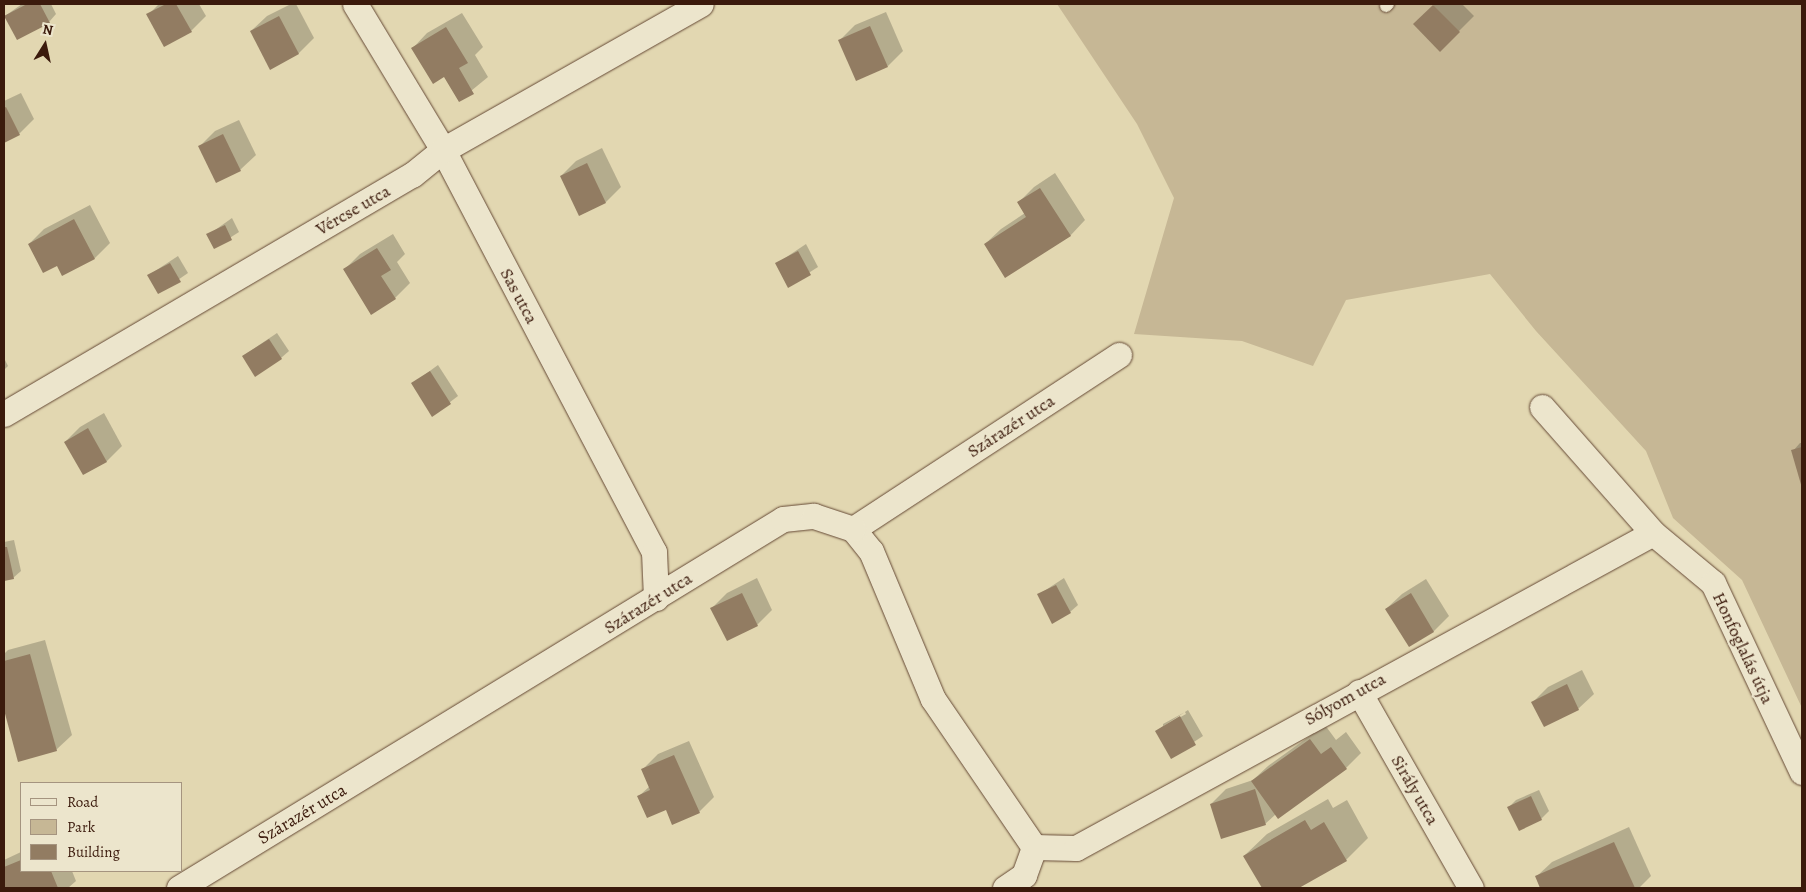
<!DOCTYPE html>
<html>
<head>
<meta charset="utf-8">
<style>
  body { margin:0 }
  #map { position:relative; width:1806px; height:892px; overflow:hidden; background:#e2d7b1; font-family:Alegreya,serif }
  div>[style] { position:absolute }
  .green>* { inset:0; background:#c6b795 }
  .shadow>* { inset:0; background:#0003 }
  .building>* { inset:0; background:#927c62 }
  .roads { filter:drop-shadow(0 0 1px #654935) drop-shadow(0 0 1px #654935) }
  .service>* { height:12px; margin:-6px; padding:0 6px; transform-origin:6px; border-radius:6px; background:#ece5cc }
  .minor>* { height:25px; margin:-12.5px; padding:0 12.5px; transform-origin:12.5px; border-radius:12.5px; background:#ece5cc }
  span { translate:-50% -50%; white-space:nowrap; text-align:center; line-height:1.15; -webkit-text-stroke:4.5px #ece5cc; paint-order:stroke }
  .street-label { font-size:18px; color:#3b1a0c }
  .frame { position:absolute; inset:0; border:5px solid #3b1a0c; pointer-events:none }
  .legend { position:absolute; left:20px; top:782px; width:162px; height:90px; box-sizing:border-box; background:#ece5cc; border:1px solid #a5947f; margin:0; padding:6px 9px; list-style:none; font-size:15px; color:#3b1a0c }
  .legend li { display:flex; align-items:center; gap:10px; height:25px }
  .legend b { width:25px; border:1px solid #a5947f }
  .north { position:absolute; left:20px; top:20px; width:50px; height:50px; -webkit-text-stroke:4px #ece5cc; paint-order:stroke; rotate:10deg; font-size:14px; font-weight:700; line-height:20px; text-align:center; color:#3b1a0c }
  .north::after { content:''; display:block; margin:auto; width:18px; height:22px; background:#3b1a0c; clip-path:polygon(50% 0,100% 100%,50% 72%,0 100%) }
</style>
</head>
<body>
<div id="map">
  <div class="green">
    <i style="clip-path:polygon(1057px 4px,1802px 4px,1802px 708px,1742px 580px,1673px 518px,1646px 451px,1536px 331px,1490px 274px,1346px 300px,1313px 366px,1242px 341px,1134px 334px,1174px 198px,1137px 124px)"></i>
  </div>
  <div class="shadow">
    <i style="clip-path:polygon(22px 4px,51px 4px,56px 14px,49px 22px,5px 16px)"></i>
    <i style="clip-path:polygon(159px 4px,199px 4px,206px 16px,191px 31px,148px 15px)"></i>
    <i style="clip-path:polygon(291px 4px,296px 4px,314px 38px,299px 53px,270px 68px,251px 31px,267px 16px)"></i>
    <i style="clip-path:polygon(1435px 4px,1462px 4px,1474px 16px,1440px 50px,1415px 24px)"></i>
    <i style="clip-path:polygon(886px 12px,903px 51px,888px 66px,840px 40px,855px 25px)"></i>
    <i style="clip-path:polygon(462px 13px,483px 47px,475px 55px,488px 77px,460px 100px,445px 76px,412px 49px,427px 33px)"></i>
    <i style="clip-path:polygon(21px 93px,34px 119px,19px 134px,4px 142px,4px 101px)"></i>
    <i style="clip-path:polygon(239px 120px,256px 155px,240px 170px,200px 146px,215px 131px)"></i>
    <i style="clip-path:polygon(602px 148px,621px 187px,606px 202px,580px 215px,561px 176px,576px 161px)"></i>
    <i style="clip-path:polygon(1055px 173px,1085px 220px,1070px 236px,985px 244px,1001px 229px,1025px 213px,1019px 202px,1034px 187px)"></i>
    <i style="clip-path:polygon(90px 205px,110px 243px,95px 258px,63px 274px,58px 264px,29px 244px,44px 229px)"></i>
    <i style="clip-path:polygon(232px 218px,239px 232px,214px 248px,208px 235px)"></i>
    <i style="clip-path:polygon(393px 234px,405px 254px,397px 262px,410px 283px,395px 298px,345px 269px,360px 254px)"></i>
    <i style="clip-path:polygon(806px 244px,818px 267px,788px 286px,776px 264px)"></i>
    <i style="clip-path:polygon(178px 256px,188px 273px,159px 293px,149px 275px)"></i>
    <i style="clip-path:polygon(277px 333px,289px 351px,281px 358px,243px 356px)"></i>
    <i style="clip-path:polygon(4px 358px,8px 366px,4px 370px)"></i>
    <i style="clip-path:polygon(438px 365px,458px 396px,433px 415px,412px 384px)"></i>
    <i style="clip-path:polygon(104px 413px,122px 446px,107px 461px,84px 474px,65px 442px,80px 427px)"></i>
    <i style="clip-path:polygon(1800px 443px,1802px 443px,1802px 485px,1793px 451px)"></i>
    <i style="clip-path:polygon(14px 540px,21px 571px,13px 578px,4px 580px,4px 542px)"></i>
    <i style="clip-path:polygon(757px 578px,772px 610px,757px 625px,712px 608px,727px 593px)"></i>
    <i style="clip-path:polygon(1064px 578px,1078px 605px,1070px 612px,1038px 595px)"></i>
    <i style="clip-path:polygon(1426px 579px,1449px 616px,1434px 631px,1409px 646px,1386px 609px,1402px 594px)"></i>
    <i style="clip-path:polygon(45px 640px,72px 735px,56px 750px,19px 760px,4px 705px,4px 654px,8px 650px)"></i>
    <i style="clip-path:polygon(1582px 670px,1594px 694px,1578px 709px,1533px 702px,1548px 687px)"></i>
    <i style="clip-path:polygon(evenodd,1188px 710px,1203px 736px,1171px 757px,1156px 731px,1188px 710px,1185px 712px,1186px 714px,1163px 727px,1163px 724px,1185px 712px)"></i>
    <i style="clip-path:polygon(1325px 725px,1336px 740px,1346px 732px,1361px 753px,1346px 768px,1276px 814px,1265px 824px,1211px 804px,1226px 789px,1253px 780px,1268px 766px)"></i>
    <i style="clip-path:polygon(689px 741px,714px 797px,699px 812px,666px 808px,639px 796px,650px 786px,643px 769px,658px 754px)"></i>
    <i style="clip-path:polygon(1539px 790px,1549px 811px,1541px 819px,1519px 829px,1509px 807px,1516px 800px)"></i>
    <i style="clip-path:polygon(1328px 799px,1333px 808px,1347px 800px,1368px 838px,1346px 860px,1297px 888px,1263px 888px,1244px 856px,1267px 834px)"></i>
    <i style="clip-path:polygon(1629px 827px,1651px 876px,1639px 888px,1542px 888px,1536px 877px,1552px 862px)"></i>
    <i style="clip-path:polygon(21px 852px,21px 871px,72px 871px,76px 881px,68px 888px,4px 888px,4px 860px)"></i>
  </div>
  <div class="building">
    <i style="clip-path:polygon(27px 4px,40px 4px,50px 23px,17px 40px,4px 16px)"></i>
    <i style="clip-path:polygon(166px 4px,176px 4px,192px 32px,164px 47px,146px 14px)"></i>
    <i style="clip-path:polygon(1433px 5px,1460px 32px,1440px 52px,1413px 24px)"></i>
    <i style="clip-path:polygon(279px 16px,299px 54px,270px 70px,250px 31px)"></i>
    <i style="clip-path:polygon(870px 26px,888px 67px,856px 81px,838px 40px)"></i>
    <i style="clip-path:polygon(446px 27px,468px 63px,459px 68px,474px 94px,459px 102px,444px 77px,433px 84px,411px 48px)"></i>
    <i style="clip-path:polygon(6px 107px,20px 135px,4px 143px,4px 108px)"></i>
    <i style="clip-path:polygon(223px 134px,241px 171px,216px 183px,198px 146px)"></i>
    <i style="clip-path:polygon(587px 163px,606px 203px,579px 216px,560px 176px)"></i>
    <i style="clip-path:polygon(1040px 188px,1071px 236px,1005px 278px,984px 244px,1026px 217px,1017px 202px)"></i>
    <i style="clip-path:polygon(74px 219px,95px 259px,62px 276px,57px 266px,43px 273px,28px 244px)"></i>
    <i style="clip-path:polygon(225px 225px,232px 240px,214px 249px,206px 234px)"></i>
    <i style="clip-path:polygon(377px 248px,391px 270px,381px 276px,396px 299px,371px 315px,343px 269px)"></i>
    <i style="clip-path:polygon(798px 251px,811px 275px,788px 288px,775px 263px)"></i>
    <i style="clip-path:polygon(170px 263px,181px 282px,158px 294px,147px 275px)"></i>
    <i style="clip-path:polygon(269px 339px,282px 359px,255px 377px,242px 356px)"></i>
    <i style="clip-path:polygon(430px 371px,451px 404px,432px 417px,411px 383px)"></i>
    <i style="clip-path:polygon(88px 428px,107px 462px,83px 475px,64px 442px)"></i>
    <i style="clip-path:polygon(1802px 447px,1802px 488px,1791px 450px)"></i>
    <i style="clip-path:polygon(4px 547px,7px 547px,14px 579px,4px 581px)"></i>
    <i style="clip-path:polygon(1056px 585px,1071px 613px,1052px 624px,1037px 594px)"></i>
    <i style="clip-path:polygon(742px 593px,758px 626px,727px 641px,710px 608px)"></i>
    <i style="clip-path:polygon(1411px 593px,1434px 632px,1409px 647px,1385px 609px)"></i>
    <i style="clip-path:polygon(30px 654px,57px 751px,18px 762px,4px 710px,4px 661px)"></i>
    <i style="clip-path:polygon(1567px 684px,1579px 710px,1544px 727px,1531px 702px)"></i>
    <i style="clip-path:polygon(1180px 716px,1196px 745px,1171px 759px,1155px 731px)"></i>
    <i style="clip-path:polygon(1310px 739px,1321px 754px,1331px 747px,1347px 769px,1278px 819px,1251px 781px)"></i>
    <i style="clip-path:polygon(674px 755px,700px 813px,672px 825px,666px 810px,647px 818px,637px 796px,650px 790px,641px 769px)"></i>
    <i style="clip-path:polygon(1255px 789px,1266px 825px,1221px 839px,1210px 804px)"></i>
    <i style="clip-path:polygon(1531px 796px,1542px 820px,1519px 831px,1507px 807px)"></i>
    <i style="clip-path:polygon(1305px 820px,1311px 830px,1324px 822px,1347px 861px,1299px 888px,1262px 888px,1243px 856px)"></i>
    <i style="clip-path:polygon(1614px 842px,1635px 888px,1540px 888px,1535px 876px)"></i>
    <i style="clip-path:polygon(21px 860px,21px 871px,51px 871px,58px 888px,4px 888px,4px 867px)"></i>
  </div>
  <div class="roads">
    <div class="service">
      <i style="left:1386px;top:6px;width:3px;rotate:-45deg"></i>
    </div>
    <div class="minor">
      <i style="left:355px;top:4px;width:170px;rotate:58.9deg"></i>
      <i style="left:443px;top:150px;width:454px;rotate:62.3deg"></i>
      <i style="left:654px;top:552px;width:46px;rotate:87.5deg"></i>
      <i style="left:1542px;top:407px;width:168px;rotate:48.6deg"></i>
      <i style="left:1653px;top:533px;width:78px;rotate:39.8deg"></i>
      <i style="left:1713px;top:583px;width:209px;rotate:64.8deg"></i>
      <i style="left:4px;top:414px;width:473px;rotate:-30.4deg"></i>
      <i style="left:412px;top:175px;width:40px;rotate:-39deg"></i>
      <i style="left:443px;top:150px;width:296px;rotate:-29.5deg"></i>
      <i style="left:853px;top:529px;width:28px;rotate:51deg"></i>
      <i style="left:871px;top:551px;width:160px;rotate:67.3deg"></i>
      <i style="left:933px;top:699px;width:179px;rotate:55.7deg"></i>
      <i style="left:853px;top:529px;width:318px;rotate:-33.2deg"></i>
      <i style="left:1359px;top:692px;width:226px;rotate:60.3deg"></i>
      <i style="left:1034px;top:847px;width:42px;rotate:1.4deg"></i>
      <i style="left:1076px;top:848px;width:657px;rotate:-28.63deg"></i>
      <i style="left:179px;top:888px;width:708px;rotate:-31.42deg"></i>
      <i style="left:783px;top:519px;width:31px;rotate:-6deg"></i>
      <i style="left:814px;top:516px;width:41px;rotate:18.4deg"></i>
      <i style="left:1005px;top:888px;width:23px;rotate:-34deg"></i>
      <i style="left:1024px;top:875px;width:30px;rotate:-70deg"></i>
    </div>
  </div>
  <div class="street-label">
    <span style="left:353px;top:210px;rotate:-30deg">Vércse utca</span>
    <span style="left:519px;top:296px;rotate:62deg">Sas utca</span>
    <span style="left:1011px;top:426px;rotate:-33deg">Szárazér utca</span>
    <span style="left:648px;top:603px;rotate:-32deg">Szárazér utca</span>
    <span style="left:1743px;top:648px;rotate:65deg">Honfoglalás útja</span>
    <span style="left:1345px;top:699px;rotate:-29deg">Sólyom utca</span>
    <span style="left:1415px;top:790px;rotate:60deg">Sirály utca</span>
    <span style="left:302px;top:814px;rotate:-31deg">Szárazér utca</span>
  </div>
  <div class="frame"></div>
  <ul class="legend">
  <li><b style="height:6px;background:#ece5cc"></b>Road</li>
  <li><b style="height:14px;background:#c6b795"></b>Park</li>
  <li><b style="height:14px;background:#927c62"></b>Building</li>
  </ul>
  <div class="north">N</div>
</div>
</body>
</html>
